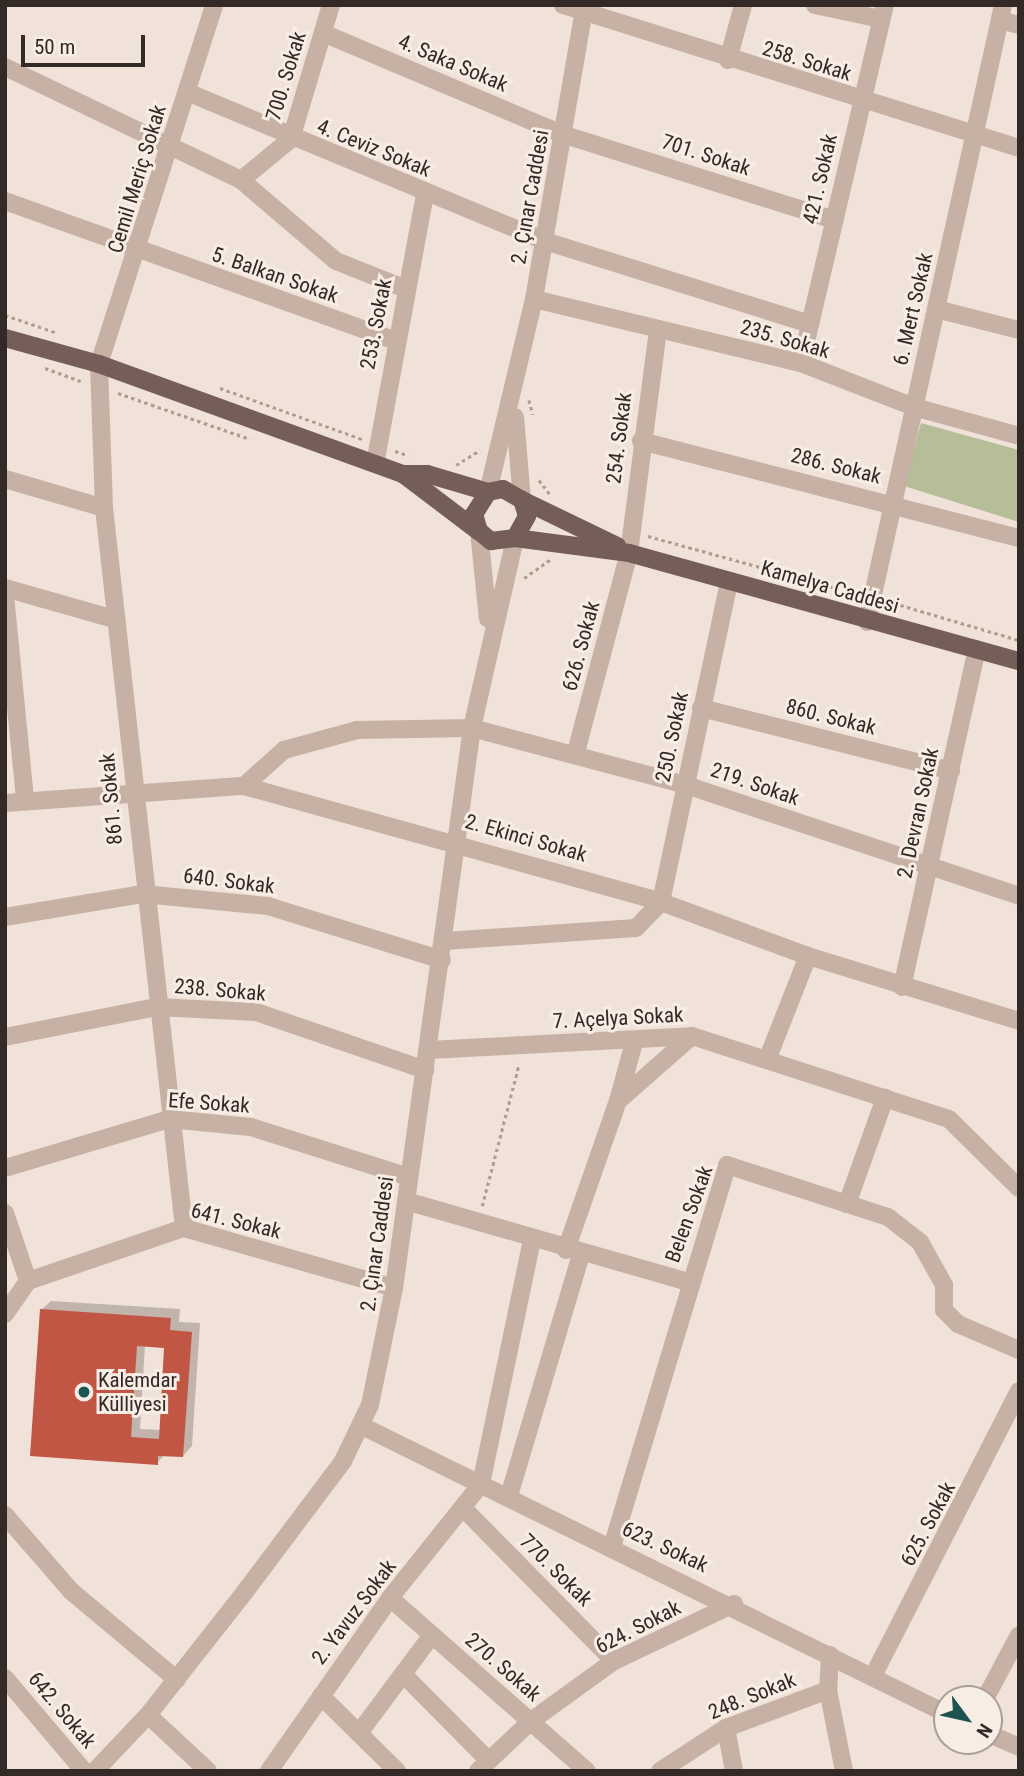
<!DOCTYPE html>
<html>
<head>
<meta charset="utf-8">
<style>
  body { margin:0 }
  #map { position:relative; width:1024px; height:1776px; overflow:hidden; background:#f0e2d8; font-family:"Roboto Condensed",sans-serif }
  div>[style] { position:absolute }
  .green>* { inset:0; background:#b5be99 }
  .shadow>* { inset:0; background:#0003 }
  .building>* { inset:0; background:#c25644 }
  .path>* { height:2.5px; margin-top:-1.25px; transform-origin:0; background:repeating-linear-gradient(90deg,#b39b8f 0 3.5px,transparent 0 7px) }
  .minor>* { height:18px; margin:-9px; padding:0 9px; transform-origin:9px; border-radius:9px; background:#c7b1a5 }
  .major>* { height:18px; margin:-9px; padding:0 9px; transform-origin:9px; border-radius:9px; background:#755e57 }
  .dots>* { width:19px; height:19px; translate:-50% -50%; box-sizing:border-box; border:4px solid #f8ede4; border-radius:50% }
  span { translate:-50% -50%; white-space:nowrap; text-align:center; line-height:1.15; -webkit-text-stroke:6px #f8ede4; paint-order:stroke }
  .street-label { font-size:21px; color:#332926 }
  .poi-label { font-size:21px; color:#332926 }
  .left { translate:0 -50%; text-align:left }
  .frame { position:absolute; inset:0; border:7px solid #332926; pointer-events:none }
  .north { position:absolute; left:933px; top:1685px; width:70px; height:70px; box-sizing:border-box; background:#f8ede4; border:2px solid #a99f98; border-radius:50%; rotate:123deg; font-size:19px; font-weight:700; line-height:28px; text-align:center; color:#332926 }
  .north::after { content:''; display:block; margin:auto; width:24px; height:32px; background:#1d5351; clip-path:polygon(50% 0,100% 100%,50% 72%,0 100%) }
  .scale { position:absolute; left:21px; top:35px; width:124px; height:32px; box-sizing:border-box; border:4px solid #332926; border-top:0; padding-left:9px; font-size:21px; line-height:24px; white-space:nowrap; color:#332926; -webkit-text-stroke:5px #f8ede4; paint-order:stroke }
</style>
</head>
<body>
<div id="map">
  <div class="green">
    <i style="clip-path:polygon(921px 423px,1019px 450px,1019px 522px,904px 486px)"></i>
  </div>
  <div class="shadow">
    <i style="clip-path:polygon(evenodd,51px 1301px,180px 1309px,179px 1322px,200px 1323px,192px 1446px,183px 1456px,165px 1454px,157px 1463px,32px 1455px,41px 1310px,51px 1301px,145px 1345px,166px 1346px,162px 1430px,140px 1429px,145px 1345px)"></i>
  </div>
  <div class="building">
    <i style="clip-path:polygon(evenodd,40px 1309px,171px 1318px,170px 1330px,192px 1332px,183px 1457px,158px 1456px,158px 1465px,30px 1456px,40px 1309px,137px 1346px,164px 1348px,159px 1439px,131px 1437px,137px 1346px)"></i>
  </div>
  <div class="path">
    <i style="left:5px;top:315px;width:53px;rotate:18.8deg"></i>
    <i style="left:45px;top:368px;width:38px;rotate:20deg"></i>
    <i style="left:220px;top:388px;width:151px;rotate:19.8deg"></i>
    <i style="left:118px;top:393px;width:140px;rotate:19.2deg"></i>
    <i style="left:529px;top:400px;width:15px;rotate:74deg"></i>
    <i style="left:395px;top:451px;width:14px;rotate:17deg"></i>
    <i style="left:456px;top:465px;width:28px;rotate:-32deg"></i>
    <i style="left:539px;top:480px;width:18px;rotate:52deg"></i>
    <i style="left:648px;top:536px;width:217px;rotate:15.5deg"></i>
    <i style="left:524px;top:578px;width:32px;rotate:-35deg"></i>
    <i style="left:887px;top:601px;width:138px;rotate:16.5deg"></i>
    <i style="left:482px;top:1206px;width:147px;rotate:-75.4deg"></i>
  </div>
  <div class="minor">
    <i style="left:563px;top:5px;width:478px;rotate:17.4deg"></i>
    <i style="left:815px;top:5px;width:67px;rotate:12deg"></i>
    <i style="left:1000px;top:20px;width:20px;rotate:15deg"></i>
    <i style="left:323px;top:33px;width:263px;rotate:22.9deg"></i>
    <i style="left:565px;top:135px;width:282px;rotate:17.5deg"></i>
    <i style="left:728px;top:60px;width:57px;rotate:-74.7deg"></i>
    <i style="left:5px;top:67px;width:262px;rotate:25.6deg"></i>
    <i style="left:241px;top:180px;width:125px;rotate:40.5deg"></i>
    <i style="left:336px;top:261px;width:75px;rotate:21.8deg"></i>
    <i style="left:187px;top:92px;width:388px;rotate:22.6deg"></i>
    <i style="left:545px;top:241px;width:278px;rotate:17.4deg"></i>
    <i style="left:241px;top:180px;width:65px;rotate:-39.4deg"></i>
    <i style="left:291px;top:139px;width:140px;rotate:-73.4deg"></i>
    <i style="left:5px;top:201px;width:414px;rotate:19.7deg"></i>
    <i style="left:534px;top:299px;width:275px;rotate:13.5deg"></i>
    <i style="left:801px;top:363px;width:121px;rotate:21.3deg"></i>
    <i style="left:914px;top:407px;width:109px;rotate:15.4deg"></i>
    <i style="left:936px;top:309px;width:86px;rotate:14.2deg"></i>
    <i style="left:801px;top:363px;width:368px;rotate:-76.8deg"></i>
    <i style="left:515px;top:417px;width:83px;rotate:85.2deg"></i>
    <i style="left:641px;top:441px;width:390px;rotate:14.4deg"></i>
    <i style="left:375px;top:464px;width:275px;rotate:-79.5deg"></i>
    <i style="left:5px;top:479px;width:103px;rotate:16.3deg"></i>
    <i style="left:488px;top:492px;width:198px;rotate:-76.6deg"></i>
    <i style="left:534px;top:299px;width:298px;rotate:-80.2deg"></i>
    <i style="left:479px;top:531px;width:88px;rotate:84.2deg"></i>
    <i style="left:5px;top:588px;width:116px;rotate:15.9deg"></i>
    <i style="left:5px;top:595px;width:206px;rotate:84.4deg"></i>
    <i style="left:867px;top:622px;width:632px;rotate:-77.57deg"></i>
    <i style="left:701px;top:708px;width:258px;rotate:14.1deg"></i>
    <i style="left:576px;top:752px;width:206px;rotate:-75.1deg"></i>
    <i style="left:629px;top:553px;width:225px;rotate:-82.6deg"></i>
    <i style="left:244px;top:786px;width:54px;rotate:-42deg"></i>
    <i style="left:284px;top:750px;width:76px;rotate:-15.3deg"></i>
    <i style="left:357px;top:730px;width:115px;rotate:-1deg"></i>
    <i style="left:472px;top:728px;width:221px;rotate:14.9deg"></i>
    <i style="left:686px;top:785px;width:351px;rotate:18.4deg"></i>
    <i style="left:5px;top:803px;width:240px;rotate:-4.1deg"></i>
    <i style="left:244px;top:786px;width:433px;rotate:15.5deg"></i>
    <i style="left:661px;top:902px;width:157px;rotate:20.2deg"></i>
    <i style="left:808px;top:956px;width:221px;rotate:17.1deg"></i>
    <i style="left:5px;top:917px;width:140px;rotate:-9.5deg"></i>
    <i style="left:143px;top:894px;width:126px;rotate:5.5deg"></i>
    <i style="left:268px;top:906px;width:182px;rotate:17.2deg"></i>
    <i style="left:445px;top:941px;width:191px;rotate:-3.9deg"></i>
    <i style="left:636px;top:928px;width:36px;rotate:-46deg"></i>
    <i style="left:661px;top:902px;width:327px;rotate:-78deg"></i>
    <i style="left:902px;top:987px;width:346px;rotate:-77.5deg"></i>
    <i style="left:5px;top:1037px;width:155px;rotate:-11.2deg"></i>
    <i style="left:157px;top:1007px;width:99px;rotate:2.9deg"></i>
    <i style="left:256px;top:1012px;width:179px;rotate:18.9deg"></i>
    <i style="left:429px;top:1050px;width:263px;rotate:-3deg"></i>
    <i style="left:692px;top:1036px;width:270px;rotate:17.9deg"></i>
    <i style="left:949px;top:1119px;width:98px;rotate:44.6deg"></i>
    <i style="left:767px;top:1060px;width:112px;rotate:-68.5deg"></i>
    <i style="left:618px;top:1101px;width:61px;rotate:-74.8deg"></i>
    <i style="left:5px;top:1168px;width:171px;rotate:-16.6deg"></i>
    <i style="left:169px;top:1119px;width:82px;rotate:5.6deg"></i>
    <i style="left:251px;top:1127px;width:166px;rotate:17.6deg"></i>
    <i style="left:406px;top:1201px;width:294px;rotate:16deg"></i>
    <i style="left:847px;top:1204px;width:113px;rotate:-70.3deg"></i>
    <i style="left:5px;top:1213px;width:72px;rotate:71.3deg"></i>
    <i style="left:184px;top:1228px;width:724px;rotate:-96.34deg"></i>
    <i style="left:104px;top:508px;width:144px;rotate:-92deg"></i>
    <i style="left:99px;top:364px;width:377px;rotate:-72.2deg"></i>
    <i style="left:566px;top:1250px;width:158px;rotate:-70.8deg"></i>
    <i style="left:618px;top:1101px;width:98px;rotate:-41.3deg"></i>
    <i style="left:5px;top:1314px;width:40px;rotate:-55.1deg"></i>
    <i style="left:28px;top:1281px;width:165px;rotate:-18.8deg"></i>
    <i style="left:184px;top:1228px;width:218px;rotate:15.9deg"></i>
    <i style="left:362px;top:1426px;width:652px;rotate:26.21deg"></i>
    <i style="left:509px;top:1496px;width:252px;rotate:-73.4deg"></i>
    <i style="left:465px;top:1510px;width:212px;rotate:45.4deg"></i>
    <i style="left:5px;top:1515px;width:101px;rotate:49deg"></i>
    <i style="left:71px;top:1591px;width:138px;rotate:40deg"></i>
    <i style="left:612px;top:1547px;width:399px;rotate:-73.2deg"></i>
    <i style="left:727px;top:1165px;width:169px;rotate:17.9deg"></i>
    <i style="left:888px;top:1217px;width:41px;rotate:38deg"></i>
    <i style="left:920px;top:1242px;width:49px;rotate:60.8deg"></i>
    <i style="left:944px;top:1285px;width:25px;rotate:90deg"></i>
    <i style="left:944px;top:1310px;width:20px;rotate:45deg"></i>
    <i style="left:958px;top:1324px;width:66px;rotate:23.1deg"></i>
    <i style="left:390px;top:1598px;width:262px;rotate:41.3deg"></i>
    <i style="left:830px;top:1655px;width:35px;rotate:93deg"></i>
    <i style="left:828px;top:1690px;width:83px;rotate:78.8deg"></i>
    <i style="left:403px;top:1674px;width:122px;rotate:45.3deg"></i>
    <i style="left:873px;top:1676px;width:320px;rotate:-62.9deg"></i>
    <i style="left:5px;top:1678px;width:122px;rotate:49.7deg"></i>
    <i style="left:321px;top:1696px;width:107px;rotate:44.6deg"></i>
    <i style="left:985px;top:1699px;width:72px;rotate:-62deg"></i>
    <i style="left:148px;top:1715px;width:82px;rotate:43deg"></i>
    <i style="left:726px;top:1728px;width:44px;rotate:79.5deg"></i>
    <i style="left:359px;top:1733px;width:122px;rotate:-53.3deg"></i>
    <i style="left:989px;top:1734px;width:33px;rotate:23deg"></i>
    <i style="left:95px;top:1771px;width:77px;rotate:-46.6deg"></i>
    <i style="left:148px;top:1715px;width:155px;rotate:-51.8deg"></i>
    <i style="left:244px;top:1593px;width:165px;rotate:-53.1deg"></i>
    <i style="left:343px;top:1461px;width:62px;rotate:-64.3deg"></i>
    <i style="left:370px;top:1405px;width:119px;rotate:-78.4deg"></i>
    <i style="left:394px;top:1288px;width:565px;rotate:-82.07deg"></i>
    <i style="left:472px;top:728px;width:195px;rotate:-77.2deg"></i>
    <i style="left:269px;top:1771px;width:211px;rotate:-55deg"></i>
    <i style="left:390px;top:1598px;width:146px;rotate:-51.4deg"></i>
    <i style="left:481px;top:1484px;width:249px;rotate:-78.2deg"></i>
    <i style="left:478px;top:1771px;width:73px;rotate:-43.3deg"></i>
    <i style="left:531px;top:1721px;width:102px;rotate:-35.9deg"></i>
    <i style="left:614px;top:1661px;width:133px;rotate:-25.4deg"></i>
    <i style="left:660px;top:1771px;width:79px;rotate:-33.1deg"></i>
    <i style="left:726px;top:1728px;width:109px;rotate:-20.4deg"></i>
  </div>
  <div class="major">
    <i style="left:5px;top:338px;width:98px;rotate:15.5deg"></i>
    <i style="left:99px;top:364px;width:323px;rotate:19.9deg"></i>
    <i style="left:403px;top:474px;width:24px"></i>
    <i style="left:427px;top:474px;width:64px;rotate:16.4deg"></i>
    <i style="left:403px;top:474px;width:94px;rotate:37.2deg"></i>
    <i style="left:522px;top:500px;width:106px;rotate:25.8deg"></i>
    <i style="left:515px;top:538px;width:25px;rotate:-61deg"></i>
    <i style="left:527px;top:516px;width:17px;rotate:-107deg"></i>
    <i style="left:522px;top:500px;width:22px;rotate:-150deg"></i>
    <i style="left:503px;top:489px;width:15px;rotate:169deg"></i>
    <i style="left:488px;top:492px;width:26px;rotate:122deg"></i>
    <i style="left:474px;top:514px;width:18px;rotate:74deg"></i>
    <i style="left:479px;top:531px;width:16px;rotate:40deg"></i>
    <i style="left:491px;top:541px;width:24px;rotate:-7deg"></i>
    <i style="left:515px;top:538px;width:115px;rotate:7.5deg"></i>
    <i style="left:629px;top:553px;width:405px;rotate:15.5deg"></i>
  </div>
  <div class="dots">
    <i style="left:84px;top:1392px;background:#1d5351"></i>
  </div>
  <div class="street-label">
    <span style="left:807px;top:61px;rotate:17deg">258. Sokak</span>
    <span style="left:453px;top:63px;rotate:23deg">4. Saka Sokak</span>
    <span style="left:286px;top:76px;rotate:-73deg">700. Sokak</span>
    <span style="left:374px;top:148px;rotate:22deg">4. Ceviz Sokak</span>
    <span style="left:706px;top:155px;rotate:18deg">701. Sokak</span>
    <span style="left:137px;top:179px;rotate:-73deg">Cemil Meriç Sokak</span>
    <span style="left:820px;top:179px;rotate:-77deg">421. Sokak</span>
    <span style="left:530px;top:197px;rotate:-80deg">2. Çınar Caddesi</span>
    <span style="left:275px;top:275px;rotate:19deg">5. Balkan Sokak</span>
    <span style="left:913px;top:309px;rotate:-77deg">6. Mert Sokak</span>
    <span style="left:376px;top:324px;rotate:-79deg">253. Sokak</span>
    <span style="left:785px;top:339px;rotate:16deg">235. Sokak</span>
    <span style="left:619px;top:438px;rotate:-83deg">254. Sokak</span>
    <span style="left:836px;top:466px;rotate:14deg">286. Sokak</span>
    <span style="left:830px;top:587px;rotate:16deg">Kamelya Caddesi</span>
    <span style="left:581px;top:646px;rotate:-75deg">626. Sokak</span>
    <span style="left:831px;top:717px;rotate:14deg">860. Sokak</span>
    <span style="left:672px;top:737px;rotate:-78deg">250. Sokak</span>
    <span style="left:755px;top:784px;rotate:19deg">219. Sokak</span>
    <span style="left:111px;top:799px;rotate:-95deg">861. Sokak</span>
    <span style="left:918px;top:813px;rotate:-78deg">2. Devran Sokak</span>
    <span style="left:526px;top:838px;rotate:16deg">2. Ekinci Sokak</span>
    <span style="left:229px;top:881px;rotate:7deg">640. Sokak</span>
    <span style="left:220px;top:990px;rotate:5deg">238. Sokak</span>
    <span style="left:618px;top:1018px;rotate:-3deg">7. Açelya Sokak</span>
    <span style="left:209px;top:1103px;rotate:4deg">Efe Sokak</span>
    <span style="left:689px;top:1214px;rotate:-70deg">Belen Sokak</span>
    <span style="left:236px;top:1221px;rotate:14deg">641. Sokak</span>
    <span style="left:377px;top:1244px;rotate:-82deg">2. Çınar Caddesi</span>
    <span style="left:928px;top:1524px;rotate:-62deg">625. Sokak</span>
    <span style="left:665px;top:1547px;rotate:25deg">623. Sokak</span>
    <span style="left:556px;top:1570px;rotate:45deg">770. Sokak</span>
    <span style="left:354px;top:1612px;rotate:-53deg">2. Yavuz Sokak</span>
    <span style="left:638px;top:1627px;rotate:-27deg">624. Sokak</span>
    <span style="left:503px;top:1667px;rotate:41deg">270. Sokak</span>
    <span style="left:752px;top:1696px;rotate:-22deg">248. Sokak</span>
    <span style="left:62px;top:1710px;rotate:50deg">642. Sokak</span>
  </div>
  <div class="poi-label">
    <span class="left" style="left:98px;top:1392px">Kalemdar<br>Külliyesi</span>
  </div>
  <div class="frame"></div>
  <div class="north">N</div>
  <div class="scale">50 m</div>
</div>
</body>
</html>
